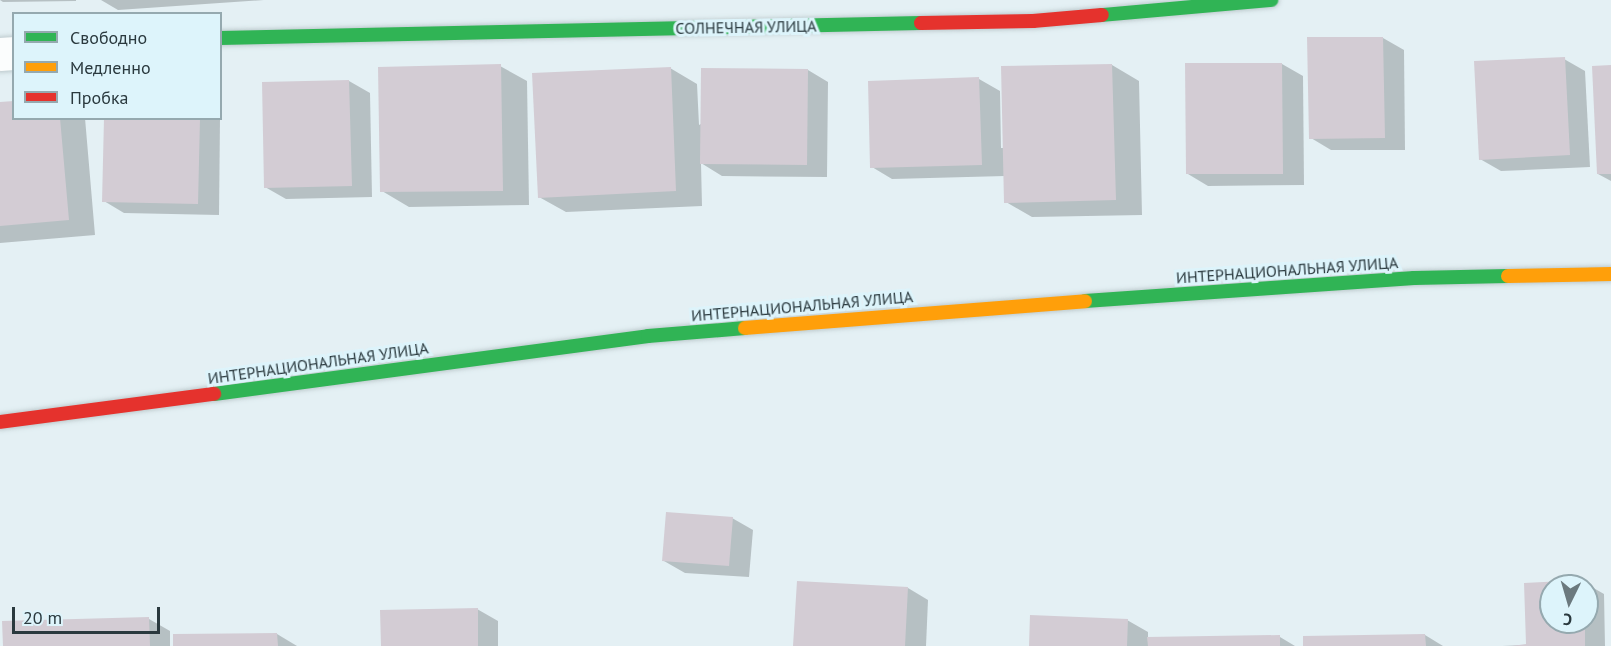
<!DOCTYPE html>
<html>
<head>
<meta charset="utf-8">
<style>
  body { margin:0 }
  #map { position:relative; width:1611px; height:646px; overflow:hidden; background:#e4f0f4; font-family:"PT Sans",sans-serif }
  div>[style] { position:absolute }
  .shadow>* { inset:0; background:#0003 }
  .building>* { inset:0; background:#d3ccd4 }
  .roads { filter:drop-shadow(0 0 2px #becbce) drop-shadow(0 0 2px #becbce) }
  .street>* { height:33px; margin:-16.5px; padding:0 16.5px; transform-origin:16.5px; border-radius:16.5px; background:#fbfdfd }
  .fast>* { height:14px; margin:-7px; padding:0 7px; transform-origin:7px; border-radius:7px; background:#30b455 }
  .slow>* { height:14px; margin:-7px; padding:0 7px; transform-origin:7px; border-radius:7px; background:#ff9f0a }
  .jam>* { height:14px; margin:-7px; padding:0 7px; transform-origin:7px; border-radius:7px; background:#e5322d }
  span { translate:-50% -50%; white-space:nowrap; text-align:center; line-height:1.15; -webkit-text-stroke:6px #ddf4fb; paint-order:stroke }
  .street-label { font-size:16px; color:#2a393e }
  .legend { position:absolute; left:12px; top:12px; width:210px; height:108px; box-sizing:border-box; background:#ddf4fb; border:2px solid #95a9af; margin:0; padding:8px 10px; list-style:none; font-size:18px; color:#2a393e }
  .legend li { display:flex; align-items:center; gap:12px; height:30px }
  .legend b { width:30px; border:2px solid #95a9af }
  .north { position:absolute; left:1539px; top:574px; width:60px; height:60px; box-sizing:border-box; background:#ddf4fb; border:2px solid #95a9af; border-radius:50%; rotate:185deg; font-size:16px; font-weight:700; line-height:24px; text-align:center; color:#2a393e }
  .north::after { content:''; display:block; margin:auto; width:21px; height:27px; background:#6b797e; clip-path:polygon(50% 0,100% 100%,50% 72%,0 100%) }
  .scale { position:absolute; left:12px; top:607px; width:148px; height:27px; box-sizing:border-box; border:3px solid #2a393e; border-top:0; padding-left:8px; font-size:18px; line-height:21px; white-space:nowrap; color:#2a393e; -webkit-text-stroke:4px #ddf4fb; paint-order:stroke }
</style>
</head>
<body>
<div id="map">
  <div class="shadow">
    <i style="clip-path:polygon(0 0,76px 0,76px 1px,3px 2px)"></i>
    <i style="clip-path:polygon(101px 0,264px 0,118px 10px)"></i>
    <i style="clip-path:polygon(1383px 38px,1404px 50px,1405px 150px,1331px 150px,1311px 138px)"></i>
    <i style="clip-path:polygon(1564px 59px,1585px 71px,1590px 167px,1501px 171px,1480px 159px)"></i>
    <i style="clip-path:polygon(1282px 64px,1303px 76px,1304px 185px,1208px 186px,1188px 174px,1187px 65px)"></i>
    <i style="clip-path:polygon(1112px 65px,1139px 81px,1142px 215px,1032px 217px,1006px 202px,1005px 176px,892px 179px,872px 167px,979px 79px,1000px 91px,1001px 148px,1004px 148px,1003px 68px)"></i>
    <i style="clip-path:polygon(500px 66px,527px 81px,529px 205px,409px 207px,382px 191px)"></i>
    <i style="clip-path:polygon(1611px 66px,1611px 181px,1598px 174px)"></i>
    <i style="clip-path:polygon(670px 68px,697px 84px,699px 125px,808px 70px,828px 82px,827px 177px,722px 176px,701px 163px,702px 206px,566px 212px,539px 197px)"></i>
    <i style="clip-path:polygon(349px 81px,370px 93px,372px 197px,286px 199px,265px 187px)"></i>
    <i style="clip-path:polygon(0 104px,14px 118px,85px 118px,95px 235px,0 243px)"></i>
    <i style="clip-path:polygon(106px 118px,220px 118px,219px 215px,124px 213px,104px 201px)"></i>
    <i style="clip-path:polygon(732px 518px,753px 530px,749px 577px,685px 573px,664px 561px)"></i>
    <i style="clip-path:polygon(evenodd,1583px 582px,1604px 594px,1605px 646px,1502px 646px,1527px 645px,1526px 584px,1583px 582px,1551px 586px,1587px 586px,1587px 622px,1551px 622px,1551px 586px)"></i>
    <i style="clip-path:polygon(908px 588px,928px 600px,926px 646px,794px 646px)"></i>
    <i style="clip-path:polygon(477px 609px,498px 621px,498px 646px,382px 646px)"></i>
    <i style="clip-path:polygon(149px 619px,170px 631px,170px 646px,4px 646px)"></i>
    <i style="clip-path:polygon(1127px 620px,1148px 632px,1148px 639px,1280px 637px,1295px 646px,1030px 646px)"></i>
    <i style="clip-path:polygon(277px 634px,297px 646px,175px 646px)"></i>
    <i style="clip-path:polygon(1425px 635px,1443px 646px,1304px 646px)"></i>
  </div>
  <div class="building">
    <i style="clip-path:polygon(1307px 37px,1383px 37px,1385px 138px,1309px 139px)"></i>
    <i style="clip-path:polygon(1565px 57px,1570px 155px,1479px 160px,1474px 61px)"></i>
    <i style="clip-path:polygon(1185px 63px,1282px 63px,1283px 174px,1186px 174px)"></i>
    <i style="clip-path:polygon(501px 64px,503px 191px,380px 192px,378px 67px)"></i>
    <i style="clip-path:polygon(1112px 64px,1116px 200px,1004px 203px,1001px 66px)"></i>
    <i style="clip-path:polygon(1611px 65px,1611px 174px,1597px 174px,1592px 66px)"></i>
    <i style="clip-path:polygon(671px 67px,676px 191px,538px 198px,532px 73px)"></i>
    <i style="clip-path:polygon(701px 68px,808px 69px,807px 165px,700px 164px)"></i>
    <i style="clip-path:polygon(979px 77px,982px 165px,870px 168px,868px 81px)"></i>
    <i style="clip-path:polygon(349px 80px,352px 186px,264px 188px,262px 82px)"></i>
    <i style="clip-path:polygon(14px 101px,14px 118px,60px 118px,69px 220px,0 226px,0 102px)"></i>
    <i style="clip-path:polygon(104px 118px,200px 118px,198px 204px,102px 202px)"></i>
    <i style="clip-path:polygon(666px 512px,733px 517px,729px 566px,662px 561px)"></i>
    <i style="clip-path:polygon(1583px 580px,1583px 586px,1551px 586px,1551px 622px,1585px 622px,1585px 646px,1512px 646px,1526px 644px,1524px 583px)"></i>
    <i style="clip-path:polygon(797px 581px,908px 587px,905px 646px,793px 646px)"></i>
    <i style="clip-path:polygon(478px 608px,478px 646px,381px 646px,380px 610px)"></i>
    <i style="clip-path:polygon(1030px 615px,1128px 619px,1127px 646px,1029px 646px)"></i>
    <i style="clip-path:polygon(149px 617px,150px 646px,3px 646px,2px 621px)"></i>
    <i style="clip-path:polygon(277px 633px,278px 646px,173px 646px,173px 634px)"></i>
    <i style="clip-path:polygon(1425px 634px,1426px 646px,1303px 646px,1303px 636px)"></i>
    <i style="clip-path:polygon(1280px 635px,1280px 646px,1148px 646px,1147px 637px)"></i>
  </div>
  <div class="roads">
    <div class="street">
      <i style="left:0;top:54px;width:14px;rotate:-4deg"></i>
    </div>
    <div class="fast">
      <i style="left:1102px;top:15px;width:170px;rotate:-5.1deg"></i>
      <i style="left:220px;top:38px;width:701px;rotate:-1.23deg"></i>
      <i style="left:1085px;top:301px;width:330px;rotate:-4deg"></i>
      <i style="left:1414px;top:278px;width:94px;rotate:-1.2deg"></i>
      <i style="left:214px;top:394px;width:438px;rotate:-7.6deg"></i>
      <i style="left:648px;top:336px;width:97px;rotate:-4.7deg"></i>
    </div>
    <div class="slow">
      <i style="left:1508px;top:276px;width:103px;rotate:-1.1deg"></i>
      <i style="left:745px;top:328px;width:341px;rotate:-4.5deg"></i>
    </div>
    <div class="jam">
      <i style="left:921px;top:23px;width:112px;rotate:-1deg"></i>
      <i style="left:1033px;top:21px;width:69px;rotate:-5deg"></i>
      <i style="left:0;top:422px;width:216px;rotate:-7.5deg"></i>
    </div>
  </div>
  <div class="street-label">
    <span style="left:746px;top:27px;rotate:-1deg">СОЛНЕЧНАЯ УЛИЦА</span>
    <span style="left:1287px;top:270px;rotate:-4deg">ИНТЕРНАЦИОНАЛЬНАЯ УЛИЦА</span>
    <span style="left:802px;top:306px;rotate:-5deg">ИНТЕРНАЦИОНАЛЬНАЯ УЛИЦА</span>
    <span style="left:318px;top:363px;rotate:-8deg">ИНТЕРНАЦИОНАЛЬНАЯ УЛИЦА</span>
  </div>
  <ul class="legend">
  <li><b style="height:8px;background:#30b455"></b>Свободно</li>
  <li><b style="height:8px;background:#ff9f0a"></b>Медленно</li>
  <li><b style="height:8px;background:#e5322d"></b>Пробка</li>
  </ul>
  <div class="north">С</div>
  <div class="scale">20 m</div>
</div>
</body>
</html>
